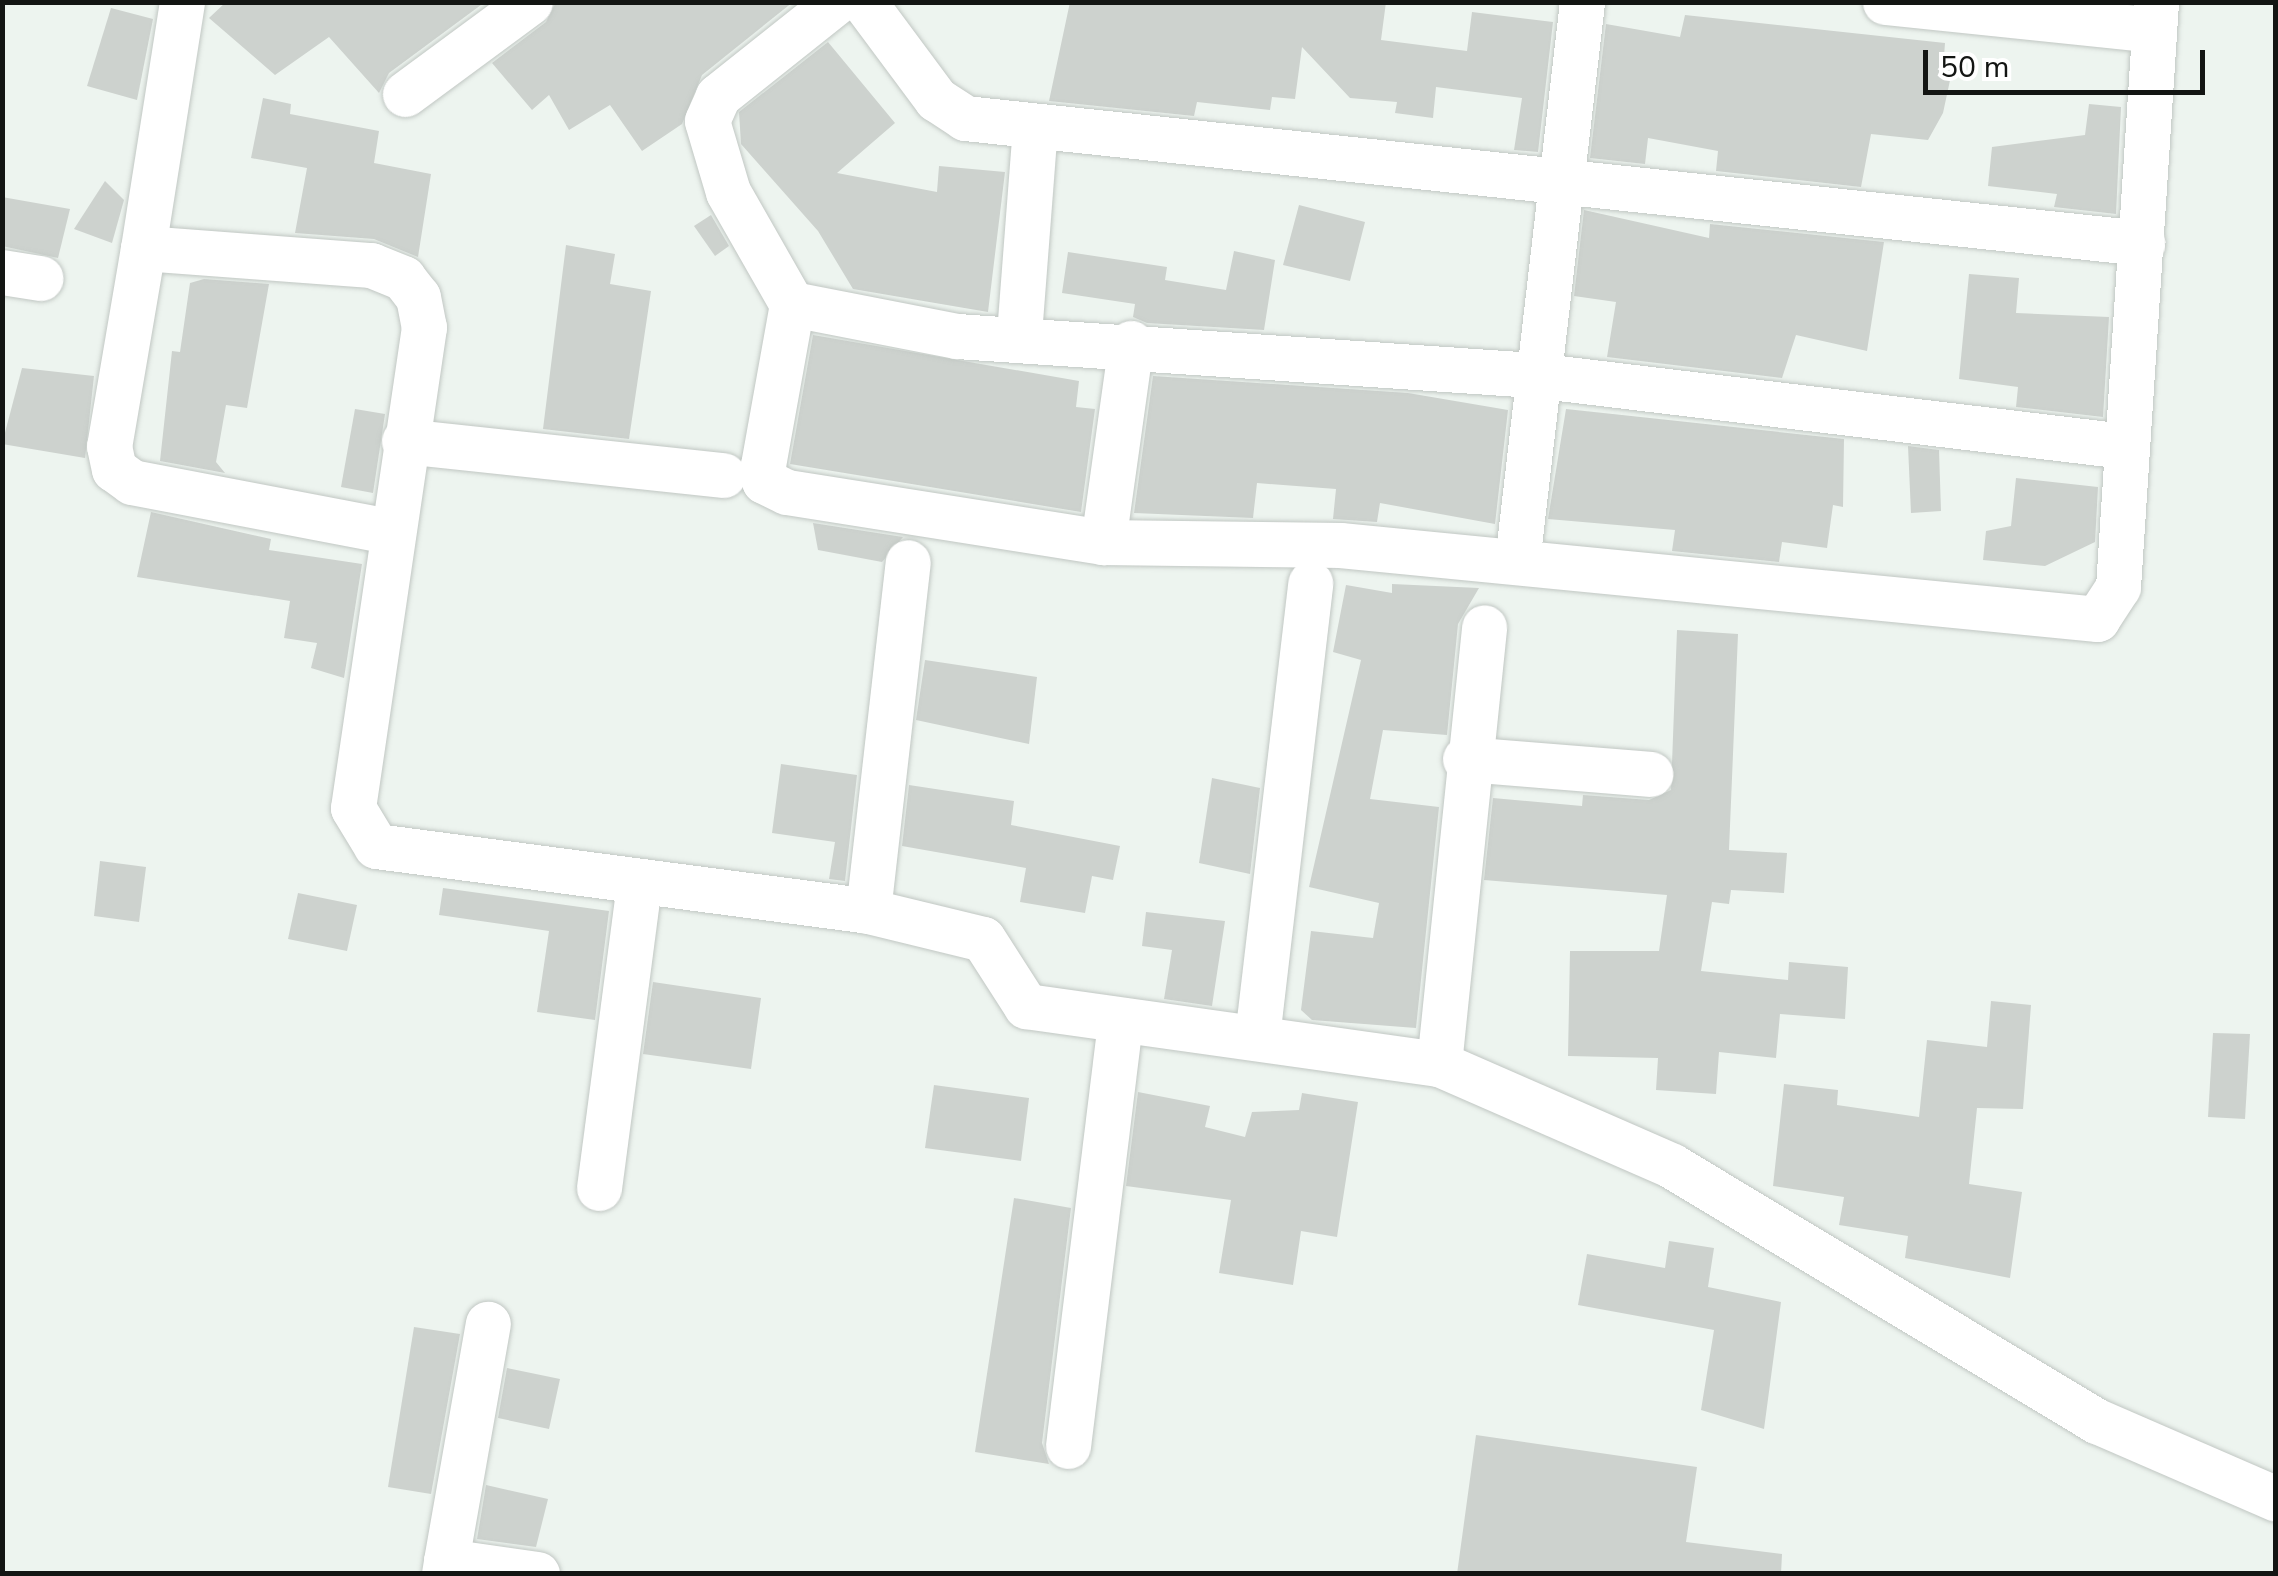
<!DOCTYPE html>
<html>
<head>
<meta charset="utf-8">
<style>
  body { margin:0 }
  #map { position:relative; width:2278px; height:1576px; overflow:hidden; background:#edf4ef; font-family:"Nunito Sans",sans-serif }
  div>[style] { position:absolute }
  .building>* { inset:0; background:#cdd2ce }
  .roads { filter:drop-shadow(0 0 2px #c1c7c3) drop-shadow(0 0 2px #c1c7c3) }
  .minor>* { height:45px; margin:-22.5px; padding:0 22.5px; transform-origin:22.5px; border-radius:22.5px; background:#fff }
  span { translate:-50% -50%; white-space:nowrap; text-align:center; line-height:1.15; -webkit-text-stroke:9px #fff; paint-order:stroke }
  .frame { position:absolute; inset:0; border:5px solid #131513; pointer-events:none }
  .scale { position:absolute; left:1923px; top:50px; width:282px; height:45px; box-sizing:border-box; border:5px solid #131513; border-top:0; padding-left:12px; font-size:30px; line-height:35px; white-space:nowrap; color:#131513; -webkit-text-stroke:8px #fff; paint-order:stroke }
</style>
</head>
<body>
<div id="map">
  <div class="building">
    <i style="clip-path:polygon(226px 2px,485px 2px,389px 73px,379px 93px,329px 37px,275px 75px,209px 18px)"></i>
    <i style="clip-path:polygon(556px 2px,793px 2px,702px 75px,682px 124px,642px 151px,610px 105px,569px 130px,549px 95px,532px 110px,492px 63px,546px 22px)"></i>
    <i style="clip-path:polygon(1070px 2px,1386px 2px,1381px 40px,1467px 51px,1472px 12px,1553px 22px,1538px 152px,1514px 150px,1522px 98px,1436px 87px,1433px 118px,1395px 113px,1397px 102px,1350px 98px,1302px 47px,1295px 99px,1272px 97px,1270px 110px,1197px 102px,1194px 116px,1049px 101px)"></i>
    <i style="clip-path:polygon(111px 8px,153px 19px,137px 100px,87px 86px)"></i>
    <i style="clip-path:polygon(1685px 15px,1945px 43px,1943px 70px,1952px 71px,1943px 113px,1928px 140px,1871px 134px,1861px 187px,1716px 171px,1718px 151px,1648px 138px,1645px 164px,1590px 158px,1606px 24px,1680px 37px)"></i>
    <i style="clip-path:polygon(828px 42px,895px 123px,837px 173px,937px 192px,939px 166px,1005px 172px,988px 312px,853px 289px,818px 231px,741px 144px,739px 112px)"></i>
    <i style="clip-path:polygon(263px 98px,291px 104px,290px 114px,379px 131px,374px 163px,431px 174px,418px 257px,374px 239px,295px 233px,307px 168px,251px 158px)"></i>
    <i style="clip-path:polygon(2089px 104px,2121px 107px,2116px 214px,2054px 207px,2057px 194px,1988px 186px,1992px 147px,2085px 135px)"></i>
    <i style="clip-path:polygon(105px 181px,124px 200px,112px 243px,74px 229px)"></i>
    <i style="clip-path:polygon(2px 197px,70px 209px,58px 258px,2px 246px)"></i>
    <i style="clip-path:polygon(1299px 205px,1365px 222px,1350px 281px,1283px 265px)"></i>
    <i style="clip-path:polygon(1584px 210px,1709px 238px,1710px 224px,1884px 242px,1867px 351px,1796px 335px,1782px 378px,1607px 357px,1616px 302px,1574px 296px)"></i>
    <i style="clip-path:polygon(711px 215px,729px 246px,715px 256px,694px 226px)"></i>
    <i style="clip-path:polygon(566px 245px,615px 254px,610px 284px,651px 291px,629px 439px,543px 429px)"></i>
    <i style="clip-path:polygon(1234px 251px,1275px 260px,1264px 330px,1147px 323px,1133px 317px,1135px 304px,1062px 293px,1068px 252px,1167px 267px,1165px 280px,1226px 290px)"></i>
    <i style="clip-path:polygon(1969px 274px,2019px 278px,2016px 313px,2109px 317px,2103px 417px,2016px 407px,2018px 387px,1959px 379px)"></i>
    <i style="clip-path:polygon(204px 279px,269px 284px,247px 408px,226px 405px,216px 462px,225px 473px,160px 461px,172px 351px,180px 352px,190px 283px)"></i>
    <i style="clip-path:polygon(813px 335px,1079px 381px,1076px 407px,1095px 409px,1081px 512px,790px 464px)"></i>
    <i style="clip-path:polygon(22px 368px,94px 376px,85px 458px,2px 444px)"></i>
    <i style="clip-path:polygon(1153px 376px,1408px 393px,1508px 410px,1495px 524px,1380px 503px,1377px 522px,1333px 519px,1336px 489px,1257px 483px,1253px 518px,1134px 513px)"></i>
    <i style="clip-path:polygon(355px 409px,385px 414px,373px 493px,341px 487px)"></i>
    <i style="clip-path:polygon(1566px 409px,1844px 439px,1843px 507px,1833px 505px,1827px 548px,1782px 542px,1779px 562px,1672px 551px,1675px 530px,1548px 519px)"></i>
    <i style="clip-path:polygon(1908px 446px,1939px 450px,1941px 511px,1911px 513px)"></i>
    <i style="clip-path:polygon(2016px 478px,2098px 487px,2095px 542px,2045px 566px,1983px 560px,1986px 531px,2011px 526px)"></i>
    <i style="clip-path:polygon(151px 512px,271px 539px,269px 550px,362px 564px,344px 678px,311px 668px,317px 643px,284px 638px,290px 601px,137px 577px)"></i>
    <i style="clip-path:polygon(813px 523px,903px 537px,882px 562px,818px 550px)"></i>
    <i style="clip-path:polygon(1392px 584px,1479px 588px,1458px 624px,1447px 735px,1383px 730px,1370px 799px,1439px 807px,1416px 1028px,1312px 1020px,1301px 1010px,1311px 931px,1373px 938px,1379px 903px,1309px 887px,1361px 660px,1333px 652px,1346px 585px,1392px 593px)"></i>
    <i style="clip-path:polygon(1677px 630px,1738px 634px,1729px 850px,1787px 853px,1784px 893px,1731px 890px,1729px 904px,1712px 902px,1701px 971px,1788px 980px,1789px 962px,1848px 967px,1845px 1019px,1780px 1014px,1776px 1058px,1719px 1052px,1716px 1094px,1656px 1090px,1658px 1058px,1568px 1056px,1570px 951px,1659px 951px,1667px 895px,1484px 880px,1493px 798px,1582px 806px,1583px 795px,1649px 800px,1671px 790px)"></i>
    <i style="clip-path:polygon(925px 660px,1037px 677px,1029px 744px,916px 720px)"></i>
    <i style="clip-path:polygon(781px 764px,857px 775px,845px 881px,829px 879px,835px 842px,772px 833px)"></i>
    <i style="clip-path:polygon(1212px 778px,1260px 788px,1250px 874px,1199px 863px)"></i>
    <i style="clip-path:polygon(909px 785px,1014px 801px,1011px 825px,1120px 846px,1113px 880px,1092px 876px,1085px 913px,1020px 902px,1026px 868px,902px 846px)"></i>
    <i style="clip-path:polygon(100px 861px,146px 867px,139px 922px,94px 916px)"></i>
    <i style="clip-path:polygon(443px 888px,609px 911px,595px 1020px,537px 1012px,549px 931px,439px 915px)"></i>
    <i style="clip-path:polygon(298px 893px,357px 905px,347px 951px,288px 939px)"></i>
    <i style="clip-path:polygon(1146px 912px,1225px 921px,1212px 1006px,1164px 999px,1172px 950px,1142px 946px)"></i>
    <i style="clip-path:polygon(653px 982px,761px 998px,751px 1069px,643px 1054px)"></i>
    <i style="clip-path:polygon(1991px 1001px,2031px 1005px,2023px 1109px,1977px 1108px,1969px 1184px,2022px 1192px,2010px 1278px,1905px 1258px,1908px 1236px,1839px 1225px,1844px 1197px,1773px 1186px,1784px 1084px,1838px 1090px,1837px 1105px,1919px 1117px,1927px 1040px,1987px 1047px)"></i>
    <i style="clip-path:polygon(2213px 1033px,2250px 1034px,2245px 1119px,2208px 1117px)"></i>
    <i style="clip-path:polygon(934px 1085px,1029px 1098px,1021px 1161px,925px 1148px)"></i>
    <i style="clip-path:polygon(1138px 1092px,1210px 1106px,1205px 1127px,1245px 1137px,1252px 1112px,1299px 1110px,1302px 1093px,1358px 1102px,1337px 1237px,1301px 1231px,1293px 1285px,1219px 1273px,1231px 1200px,1126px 1186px)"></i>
    <i style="clip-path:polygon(1014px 1198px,1071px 1208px,1042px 1443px,1049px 1464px,975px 1452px)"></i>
    <i style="clip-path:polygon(1669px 1241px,1714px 1248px,1708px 1287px,1781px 1302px,1764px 1429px,1701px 1410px,1714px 1330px,1578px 1305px,1587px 1254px,1665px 1268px)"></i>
    <i style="clip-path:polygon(414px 1327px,460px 1334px,431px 1494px,388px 1487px)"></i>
    <i style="clip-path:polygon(507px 1368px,560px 1379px,549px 1429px,498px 1418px)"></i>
    <i style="clip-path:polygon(1476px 1435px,1697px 1467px,1686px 1542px,1782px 1554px,1781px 1574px,1457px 1574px)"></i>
    <i style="clip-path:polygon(486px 1485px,548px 1499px,536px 1547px,477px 1539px)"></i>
  </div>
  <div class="roads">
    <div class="minor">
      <i style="left:182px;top:2px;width:249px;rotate:99deg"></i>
      <i style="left:143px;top:248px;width:229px;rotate:4.3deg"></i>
      <i style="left:371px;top:265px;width:35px;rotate:22deg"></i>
      <i style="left:403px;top:278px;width:24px;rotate:52deg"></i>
      <i style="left:418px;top:297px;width:31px;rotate:79deg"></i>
      <i style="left:424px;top:327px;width:486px;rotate:98.4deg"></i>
      <i style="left:353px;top:808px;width:44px;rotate:58.8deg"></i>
      <i style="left:376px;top:846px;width:496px;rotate:7.5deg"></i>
      <i style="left:868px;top:911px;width:118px;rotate:13.7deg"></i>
      <i style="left:983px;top:939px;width:80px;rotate:57.3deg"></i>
      <i style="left:1026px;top:1006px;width:417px;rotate:8deg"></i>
      <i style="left:1439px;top:1064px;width:254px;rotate:23.6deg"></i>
      <i style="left:1672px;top:1166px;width:496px;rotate:31deg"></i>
      <i style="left:2097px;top:1421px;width:195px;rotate:23.5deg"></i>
      <i style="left:836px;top:2px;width:151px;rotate:141.5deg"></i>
      <i style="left:718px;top:96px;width:27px;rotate:114deg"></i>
      <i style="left:707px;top:121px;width:74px;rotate:73.5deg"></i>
      <i style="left:728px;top:192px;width:129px;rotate:60.3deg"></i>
      <i style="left:792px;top:304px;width:168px;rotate:11deg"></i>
      <i style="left:957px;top:336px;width:578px;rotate:3.87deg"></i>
      <i style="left:1534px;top:375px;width:594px;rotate:6.86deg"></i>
      <i style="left:864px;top:2px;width:121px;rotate:53.4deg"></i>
      <i style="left:936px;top:99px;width:35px;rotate:33deg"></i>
      <i style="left:965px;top:118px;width:1184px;rotate:6.06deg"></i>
      <i style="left:1885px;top:2px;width:270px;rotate:5.9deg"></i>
      <i style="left:405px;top:94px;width:155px;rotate:-36.4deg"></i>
      <i style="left:143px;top:248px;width:201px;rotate:99.7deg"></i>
      <i style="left:109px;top:446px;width:24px;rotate:78deg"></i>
      <i style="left:114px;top:469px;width:22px;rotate:36deg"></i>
      <i style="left:132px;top:482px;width:262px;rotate:10.8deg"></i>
      <i style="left:2px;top:272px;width:39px;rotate:9deg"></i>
      <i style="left:792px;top:304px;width:164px;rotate:100.2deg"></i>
      <i style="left:763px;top:465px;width:16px;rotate:86deg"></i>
      <i style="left:764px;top:481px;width:25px;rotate:26deg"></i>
      <i style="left:787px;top:492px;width:320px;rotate:9deg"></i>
      <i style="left:1103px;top:542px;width:237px;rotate:0.7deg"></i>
      <i style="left:1340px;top:545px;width:761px;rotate:5.58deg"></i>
      <i style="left:2097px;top:619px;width:38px;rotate:-57deg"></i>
      <i style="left:2118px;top:587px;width:586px;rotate:-86.28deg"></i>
      <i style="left:1019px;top:334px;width:207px;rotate:-85.6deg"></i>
      <i style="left:404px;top:441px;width:321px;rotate:6.1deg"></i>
      <i style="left:1103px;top:542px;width:201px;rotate:-82deg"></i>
      <i style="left:1517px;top:562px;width:564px;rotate:-83.38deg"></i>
      <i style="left:1465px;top:759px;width:186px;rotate:4.6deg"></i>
      <i style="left:868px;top:911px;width:351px;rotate:-83.5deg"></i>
      <i style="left:1257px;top:1037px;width:457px;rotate:-83.3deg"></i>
      <i style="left:1439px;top:1064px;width:439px;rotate:-84.1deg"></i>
      <i style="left:599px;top:1188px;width:305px;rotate:-82.5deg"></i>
      <i style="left:1068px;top:1446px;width:424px;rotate:-83deg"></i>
      <i style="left:446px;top:1561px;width:241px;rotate:-80deg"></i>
      <i style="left:444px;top:1574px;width:13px;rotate:-81deg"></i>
      <i style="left:446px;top:1561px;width:92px;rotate:8.1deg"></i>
    </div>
  </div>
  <div class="frame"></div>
  <div class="scale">50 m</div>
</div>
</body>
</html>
